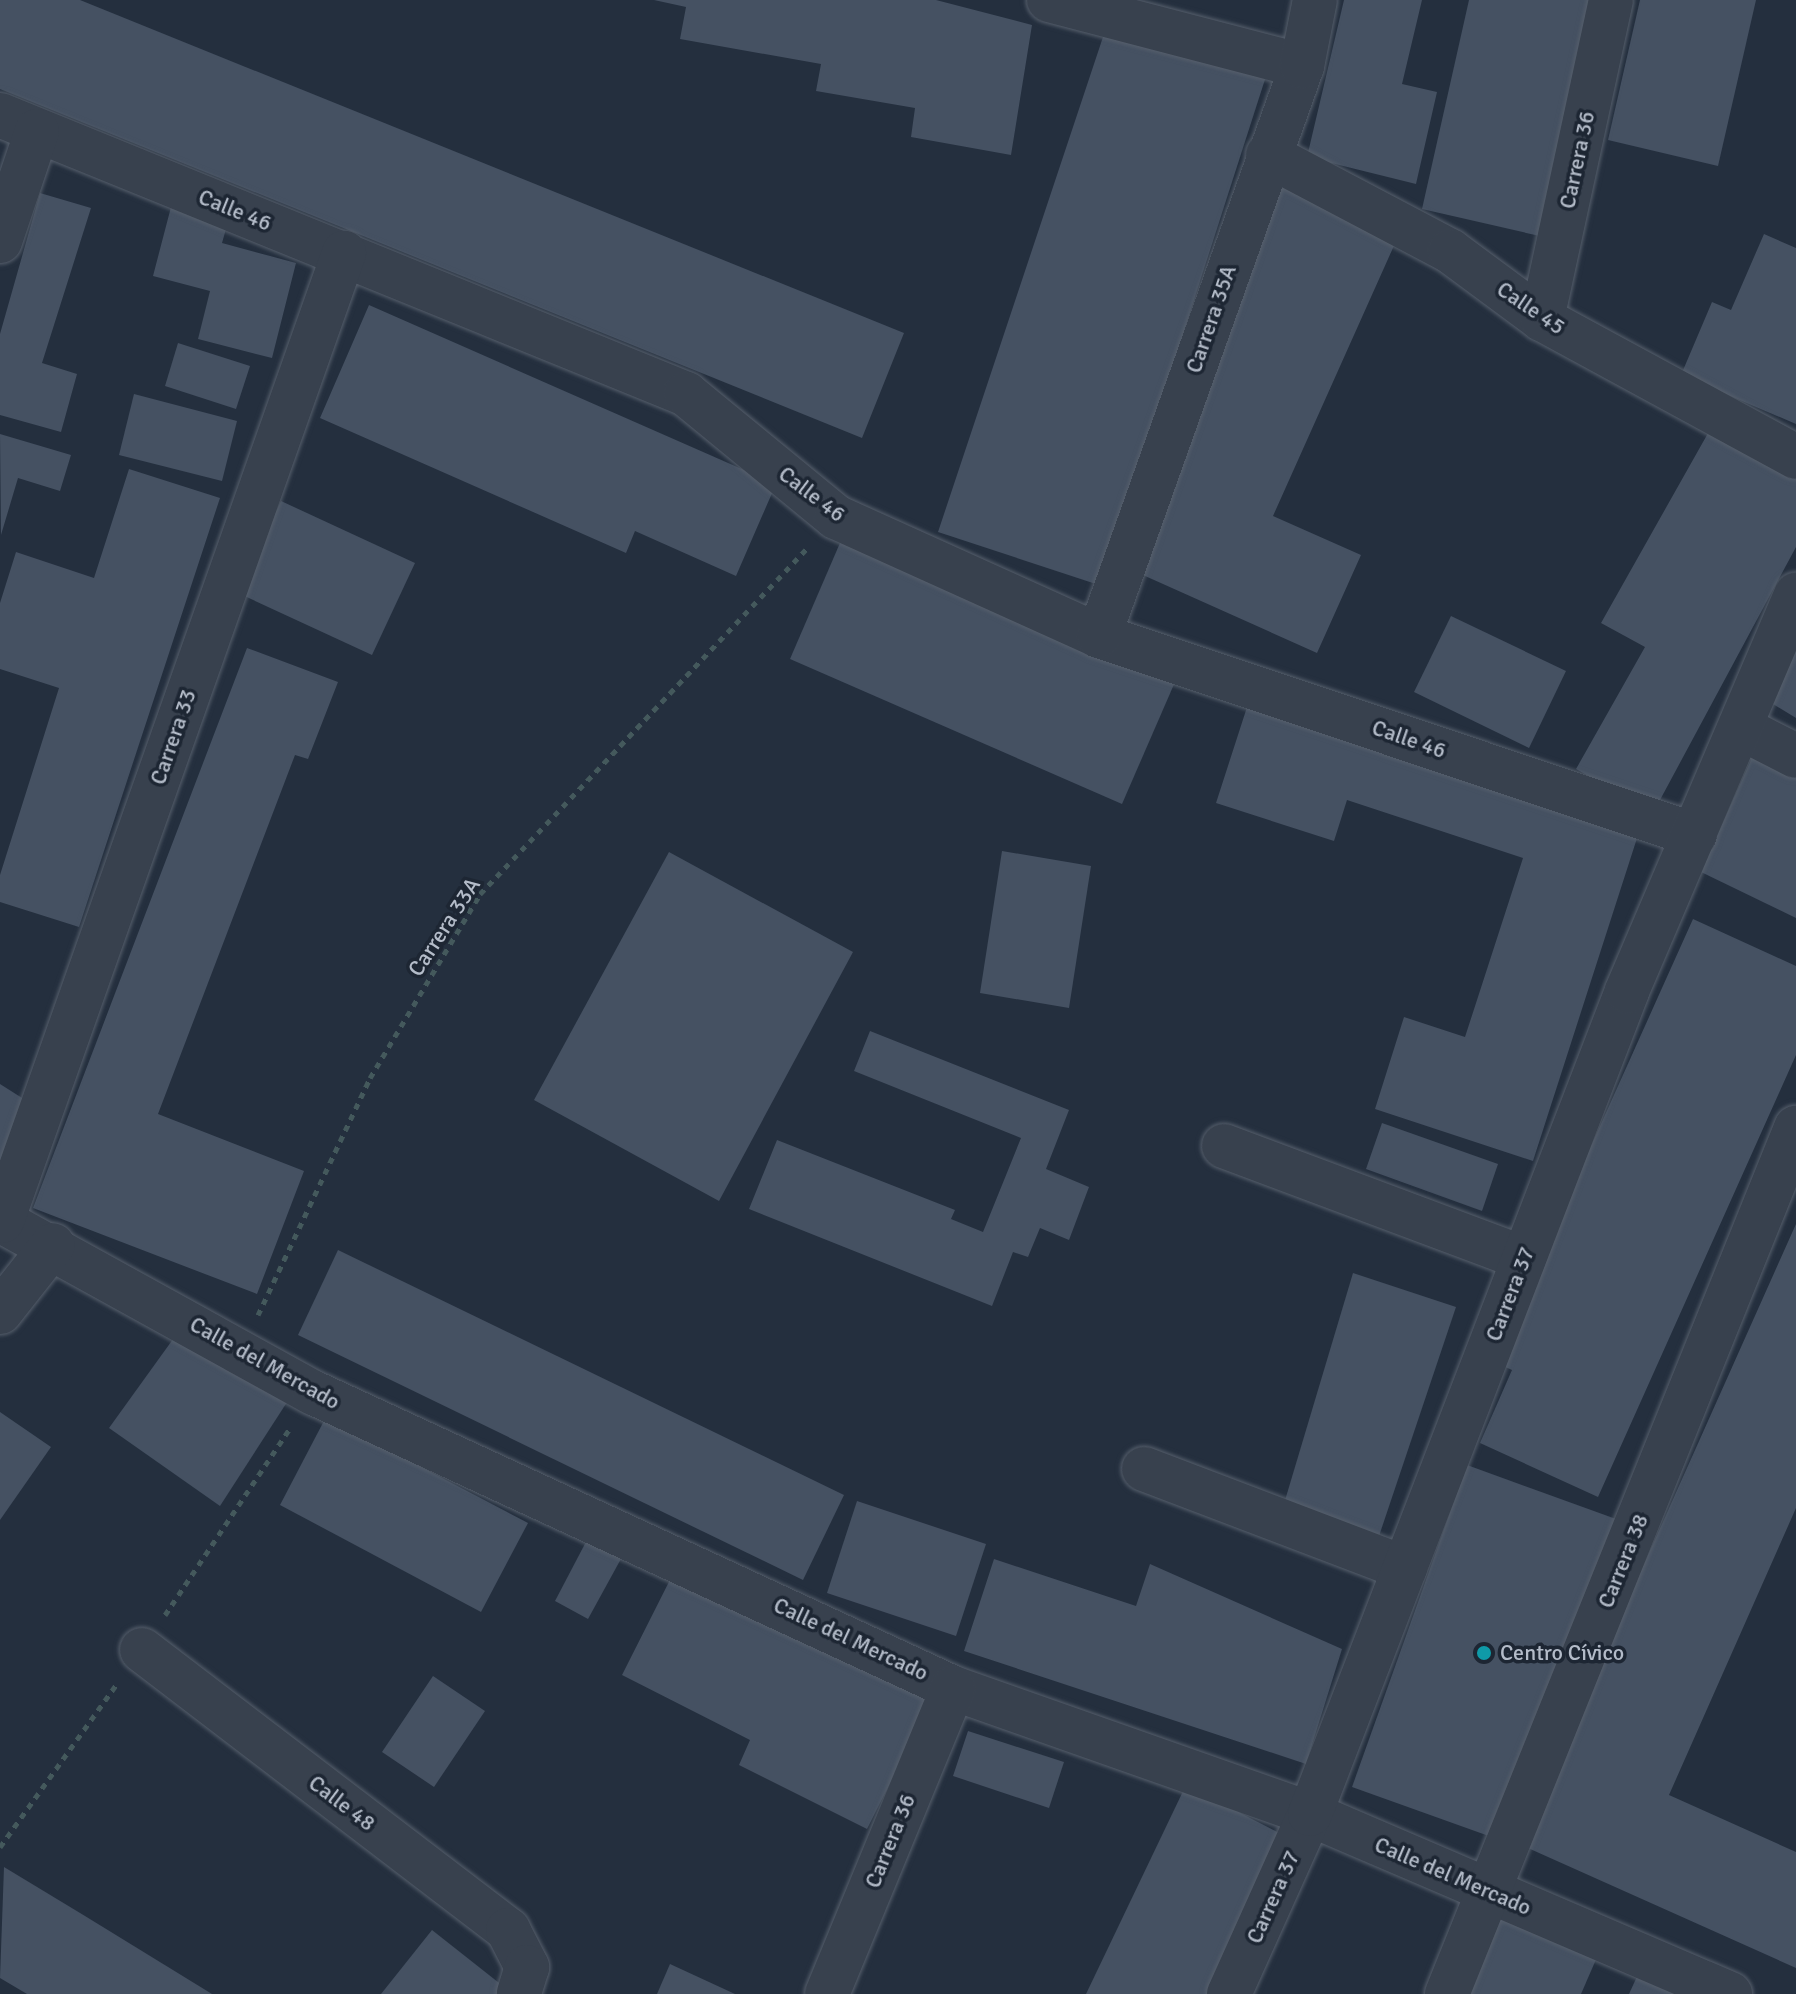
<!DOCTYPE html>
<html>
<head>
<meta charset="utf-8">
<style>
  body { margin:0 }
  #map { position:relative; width:1796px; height:1994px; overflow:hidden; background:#242f3e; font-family:Signika,sans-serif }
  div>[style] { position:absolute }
  .building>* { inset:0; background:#455162 }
  .path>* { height:5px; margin-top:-2.5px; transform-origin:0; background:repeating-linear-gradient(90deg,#44595c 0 6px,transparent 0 12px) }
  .roads { filter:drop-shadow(0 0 2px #565f6c) drop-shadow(0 0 2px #565f6c) }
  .minor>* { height:44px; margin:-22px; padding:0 22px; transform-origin:22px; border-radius:22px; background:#38414e }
  .dots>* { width:22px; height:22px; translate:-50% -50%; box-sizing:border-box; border:4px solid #1d2633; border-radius:50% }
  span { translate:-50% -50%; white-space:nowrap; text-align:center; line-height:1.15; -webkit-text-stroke:7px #1d2633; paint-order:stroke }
  .street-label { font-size:22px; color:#b4bcc9 }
  .poi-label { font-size:22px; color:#b4bcc9 }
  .left { translate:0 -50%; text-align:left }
</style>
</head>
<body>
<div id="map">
  <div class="building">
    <i style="clip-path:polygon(0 0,80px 0,904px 333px,862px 438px,0 89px)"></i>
    <i style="clip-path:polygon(654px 0,936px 0,1032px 25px,1011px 155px,911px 137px,915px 108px,816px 91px,821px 64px,680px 39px,686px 7px)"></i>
    <i style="clip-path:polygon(1344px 0,1422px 0,1402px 84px,1437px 92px,1416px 184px,1307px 157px)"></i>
    <i style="clip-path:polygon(1469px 0,1597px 0,1544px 237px,1422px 209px)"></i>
    <i style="clip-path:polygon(1640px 0,1756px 0,1718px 166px,1608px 140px)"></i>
    <i style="clip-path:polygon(1106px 28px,1269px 67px,1102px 586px,938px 532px)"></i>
    <i style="clip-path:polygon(1275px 176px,1401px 230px,1273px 516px,1361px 555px,1317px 653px,1125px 567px)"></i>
    <i style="clip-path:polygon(40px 193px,91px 208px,42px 363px,77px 374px,61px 432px,0 415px,0 334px)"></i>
    <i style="clip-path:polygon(171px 207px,228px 222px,222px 243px,296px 263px,272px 358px,198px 339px,210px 291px,153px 276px)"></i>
    <i style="clip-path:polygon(1764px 234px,1796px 248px,1796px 424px,1681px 375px,1712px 302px,1731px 310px)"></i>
    <i style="clip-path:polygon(369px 305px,776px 484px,736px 576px,635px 531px,626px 553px,320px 418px)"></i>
    <i style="clip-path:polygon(178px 343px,250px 366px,236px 409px,165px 386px)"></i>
    <i style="clip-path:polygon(134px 394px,237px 421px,222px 481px,119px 455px)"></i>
    <i style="clip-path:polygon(1716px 419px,1796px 465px,1796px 547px,1653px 813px,1576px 769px,1645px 647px,1601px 623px)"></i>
    <i style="clip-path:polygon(0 434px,71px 455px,60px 491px,18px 478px,1px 535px)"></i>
    <i style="clip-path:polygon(129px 469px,220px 498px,79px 927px,0 902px,0 875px,59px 688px,0 669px,0 603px,16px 552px,94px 578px)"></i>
    <i style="clip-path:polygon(281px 501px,415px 563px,372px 655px,238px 593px)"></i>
    <i style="clip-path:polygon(843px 536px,1175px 682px,1122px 804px,790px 659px)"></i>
    <i style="clip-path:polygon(1451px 616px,1566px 671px,1529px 748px,1414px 692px)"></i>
    <i style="clip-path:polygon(1796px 641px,1796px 718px,1763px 698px)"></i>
    <i style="clip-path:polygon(247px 648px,338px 682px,308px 759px,295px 755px,158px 1114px,304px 1171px,257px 1294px,33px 1208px)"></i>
    <i style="clip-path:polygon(1248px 704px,1639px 832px,1533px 1161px,1375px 1109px,1404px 1017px,1465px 1037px,1523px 858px,1347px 800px,1334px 841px,1216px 803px)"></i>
    <i style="clip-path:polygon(1754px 753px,1796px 774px,1796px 918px,1701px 872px)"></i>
    <i style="clip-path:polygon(1002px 851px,1091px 866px,1069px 1008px,980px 993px)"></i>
    <i style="clip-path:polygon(669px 852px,853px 952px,719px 1201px,534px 1100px)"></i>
    <i style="clip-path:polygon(1693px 919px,1796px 966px,1796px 1055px,1598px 1497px,1480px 1443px,1512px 1370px,1494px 1362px)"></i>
    <i style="clip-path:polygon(870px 1031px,1069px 1110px,1046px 1169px,1089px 1187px,1069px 1240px,1040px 1228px,1028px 1257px,1013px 1252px,992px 1306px,749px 1209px,777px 1140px,955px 1210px,951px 1219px,983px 1232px,1021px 1138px,854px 1071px)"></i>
    <i style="clip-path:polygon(0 1084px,30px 1103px,0 1162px)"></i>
    <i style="clip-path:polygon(1382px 1123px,1498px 1164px,1482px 1211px,1366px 1169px)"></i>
    <i style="clip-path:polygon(1796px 1224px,1796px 1508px,1669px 1795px,1796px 1852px,1796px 1968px,1519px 1844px)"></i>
    <i style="clip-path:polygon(338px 1250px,844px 1495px,803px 1580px,298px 1335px)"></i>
    <i style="clip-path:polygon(1353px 1273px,1456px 1307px,1377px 1542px,1283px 1507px)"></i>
    <i style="clip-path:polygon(176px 1335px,291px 1396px,220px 1506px,109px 1428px)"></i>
    <i style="clip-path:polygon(0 1412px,51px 1447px,0 1520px)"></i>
    <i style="clip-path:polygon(326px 1417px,528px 1523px,481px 1612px,280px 1505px)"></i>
    <i style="clip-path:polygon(1467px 1465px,1616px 1519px,1500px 1840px,1352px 1787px)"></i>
    <i style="clip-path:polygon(857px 1501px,986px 1544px,956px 1636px,827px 1593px)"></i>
    <i style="clip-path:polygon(588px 1538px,622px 1557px,588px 1619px,555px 1601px)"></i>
    <i style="clip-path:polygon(994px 1559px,1136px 1606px,1150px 1564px,1342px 1649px,1306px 1764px,964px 1651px)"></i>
    <i style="clip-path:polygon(680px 1560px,937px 1690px,867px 1829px,739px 1765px,750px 1740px,622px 1675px)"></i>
    <i style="clip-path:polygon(433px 1676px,485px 1711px,434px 1787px,382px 1752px)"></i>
    <i style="clip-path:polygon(968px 1731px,1064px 1762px,1049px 1808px,953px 1776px)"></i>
    <i style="clip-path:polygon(1186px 1785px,1285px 1836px,1207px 1994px,1086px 1994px)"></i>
    <i style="clip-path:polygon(4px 1867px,85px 1916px,212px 1994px,27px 1994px,0 1978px)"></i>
    <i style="clip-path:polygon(1502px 1903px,1601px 1948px,1581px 1994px,1466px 1994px)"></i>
    <i style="clip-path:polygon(432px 1930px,508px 1990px,504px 1994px,381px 1994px)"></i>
    <i style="clip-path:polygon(670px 1964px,735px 1994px,657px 1994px)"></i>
    <i style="clip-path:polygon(1640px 1970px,1694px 1994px,1629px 1994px)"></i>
  </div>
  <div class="path">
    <i style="left:258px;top:1315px;width:262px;rotate:-64.7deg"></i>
    <i style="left:370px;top:1078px;width:214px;rotate:-59.1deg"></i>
    <i style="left:480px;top:894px;width:477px;rotate:-46.6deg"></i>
    <i style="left:165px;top:1615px;width:226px;rotate:-56.2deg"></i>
    <i style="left:0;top:1847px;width:203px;rotate:-54.4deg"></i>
  </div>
  <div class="roads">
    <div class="minor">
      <i style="left:1049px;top:0;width:261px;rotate:14.6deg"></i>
      <i style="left:0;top:115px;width:741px;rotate:22.13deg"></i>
      <i style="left:686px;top:394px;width:194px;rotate:39.4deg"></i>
      <i style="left:836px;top:517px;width:289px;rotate:24.3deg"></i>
      <i style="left:1099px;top:636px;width:628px;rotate:18.46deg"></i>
      <i style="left:1268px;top:155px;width:206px;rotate:27.8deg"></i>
      <i style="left:1450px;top:251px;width:114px;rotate:36.5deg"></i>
      <i style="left:1542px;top:319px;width:289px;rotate:28.5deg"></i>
      <i style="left:0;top:241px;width:116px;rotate:-71.4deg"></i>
      <i style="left:1542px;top:319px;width:326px;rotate:-77.8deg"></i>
      <i style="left:1099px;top:636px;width:605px;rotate:-70.4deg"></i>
      <i style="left:1302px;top:66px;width:67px;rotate:-78.9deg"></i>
      <i style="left:1743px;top:729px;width:59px;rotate:27deg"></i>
      <i style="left:1224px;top:1146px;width:320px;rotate:20.5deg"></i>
      <i style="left:0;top:1220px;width:359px;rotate:28.9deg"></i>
      <i style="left:314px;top:1393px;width:704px;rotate:24.78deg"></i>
      <i style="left:953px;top:1688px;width:379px;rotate:19.4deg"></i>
      <i style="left:1310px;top:1814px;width:457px;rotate:23.2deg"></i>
      <i style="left:2px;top:1221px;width:1027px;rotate:-70.54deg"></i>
      <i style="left:0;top:1312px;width:85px;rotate:-51.7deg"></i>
      <i style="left:1144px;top:1469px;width:279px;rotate:20.8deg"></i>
      <i style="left:142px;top:1650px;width:461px;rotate:37.4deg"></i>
      <i style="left:508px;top:1930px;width:42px;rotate:62.8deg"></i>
      <i style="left:527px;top:1967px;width:28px;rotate:107deg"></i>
      <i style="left:827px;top:1994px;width:331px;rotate:-67.6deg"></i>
      <i style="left:1229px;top:1994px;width:197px;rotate:-65.8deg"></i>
      <i style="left:1310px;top:1814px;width:882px;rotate:-68.93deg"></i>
      <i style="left:1627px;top:991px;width:431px;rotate:-66.9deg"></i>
      <i style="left:1447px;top:1994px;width:934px;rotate:-68.05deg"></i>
    </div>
  </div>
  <div class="dots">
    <i style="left:1484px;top:1653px;background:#0f9aa8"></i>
  </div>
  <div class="street-label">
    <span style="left:1577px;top:160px;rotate:-78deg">Carrera 36</span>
    <span style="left:235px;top:210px;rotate:22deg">Calle 46</span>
    <span style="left:1531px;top:308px;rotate:34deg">Calle 45</span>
    <span style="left:1211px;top:319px;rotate:-71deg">Carrera 35A</span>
    <span style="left:812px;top:494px;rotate:37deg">Calle 46</span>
    <span style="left:173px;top:737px;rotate:-71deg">Carrera 33</span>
    <span style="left:1409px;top:739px;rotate:19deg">Calle 46</span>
    <span style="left:444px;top:927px;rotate:-57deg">Carrera 33A</span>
    <span style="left:1510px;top:1294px;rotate:-69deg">Carrera 37</span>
    <span style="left:265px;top:1363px;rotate:29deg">Calle del Mercado</span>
    <span style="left:1623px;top:1561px;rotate:-68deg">Carrera 38</span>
    <span style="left:851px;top:1639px;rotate:25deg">Calle del Mercado</span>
    <span style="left:342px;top:1803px;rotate:37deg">Calle 48</span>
    <span style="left:890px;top:1841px;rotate:-68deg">Carrera 36</span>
    <span style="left:1453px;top:1876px;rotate:23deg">Calle del Mercado</span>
    <span style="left:1273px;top:1897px;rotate:-66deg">Carrera 37</span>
  </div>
  <div class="poi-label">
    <span class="left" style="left:1500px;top:1653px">Centro Cívico</span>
  </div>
</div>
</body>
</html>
